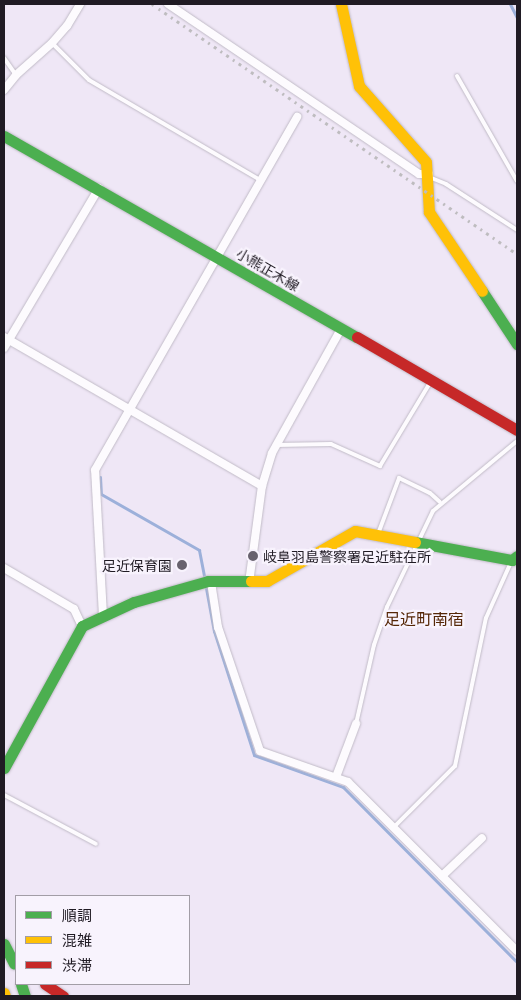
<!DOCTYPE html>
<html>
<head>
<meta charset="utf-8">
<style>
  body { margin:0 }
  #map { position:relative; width:521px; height:1000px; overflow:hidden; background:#efe7f6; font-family:Georgia,"Noto Sans JP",serif }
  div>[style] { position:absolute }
  .stream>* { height:3px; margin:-1.5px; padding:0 1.5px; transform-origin:1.5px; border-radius:1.5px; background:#9cb0da }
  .roads { filter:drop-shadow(0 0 1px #c1bbc7) drop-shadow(0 0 1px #c1bbc7) }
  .lane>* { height:4px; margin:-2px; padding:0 2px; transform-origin:2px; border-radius:2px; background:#fdfbfe }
  .street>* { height:8px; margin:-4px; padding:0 4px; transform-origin:4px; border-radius:4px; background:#fdfbfe }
  .fast>* { height:11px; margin:-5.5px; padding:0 5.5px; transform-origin:5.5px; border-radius:5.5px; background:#4caf50 }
  .slow>* { height:11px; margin:-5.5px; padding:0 5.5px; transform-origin:5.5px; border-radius:5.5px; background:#ffc107 }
  .jam>* { height:11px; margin:-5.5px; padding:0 5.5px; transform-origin:5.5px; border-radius:5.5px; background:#c62828 }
  .rail>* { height:3px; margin-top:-1.5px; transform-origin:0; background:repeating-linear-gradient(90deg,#bebcbf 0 2.5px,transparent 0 7.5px) }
  .dots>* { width:14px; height:14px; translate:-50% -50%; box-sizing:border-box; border:2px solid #f8f3fd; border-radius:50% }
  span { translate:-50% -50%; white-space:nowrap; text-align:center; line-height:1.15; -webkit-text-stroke:4.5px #f8f3fd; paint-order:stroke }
  .street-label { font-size:14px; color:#201b24 }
  .poi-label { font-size:14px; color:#201b24 }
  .left { translate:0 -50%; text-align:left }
  .right { translate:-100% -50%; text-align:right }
  .quarter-label { font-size:16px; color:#552707 }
  .frame { position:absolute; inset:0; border:5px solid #201b24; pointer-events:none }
  .legend { position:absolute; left:15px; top:895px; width:175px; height:90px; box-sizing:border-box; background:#f8f3fd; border:1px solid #a29da6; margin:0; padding:6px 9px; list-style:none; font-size:15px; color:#201b24 }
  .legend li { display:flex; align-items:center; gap:10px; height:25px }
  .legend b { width:25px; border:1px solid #a29da6 }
</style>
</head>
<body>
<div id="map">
  <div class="stream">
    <i style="left:510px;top:4px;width:16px;rotate:63deg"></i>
    <i style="left:100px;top:477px;width:17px;rotate:87deg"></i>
    <i style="left:101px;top:494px;width:113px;rotate:29.7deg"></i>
    <i style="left:199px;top:550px;width:26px;rotate:79deg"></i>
    <i style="left:206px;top:588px;width:44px;rotate:79.5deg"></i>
    <i style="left:214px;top:631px;width:130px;rotate:72.1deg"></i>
    <i style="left:254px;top:755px;width:95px;rotate:19.8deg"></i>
    <i style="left:343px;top:787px;width:247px;rotate:45.2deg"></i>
  </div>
  <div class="roads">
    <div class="lane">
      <i style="left:52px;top:43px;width:52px;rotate:45deg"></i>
      <i style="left:89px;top:80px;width:198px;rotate:30.3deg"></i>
      <i style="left:4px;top:58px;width:21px;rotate:55deg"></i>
      <i style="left:457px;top:76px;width:121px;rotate:60.3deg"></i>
      <i style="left:429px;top:177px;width:18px;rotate:22deg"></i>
      <i style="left:446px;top:184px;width:85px;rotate:32.9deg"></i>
      <i style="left:276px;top:445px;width:55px;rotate:-1deg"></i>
      <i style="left:331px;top:444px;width:54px;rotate:24.2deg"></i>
      <i style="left:380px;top:466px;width:99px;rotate:-59deg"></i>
      <i style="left:378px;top:534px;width:60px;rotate:-69.4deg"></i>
      <i style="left:399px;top:478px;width:34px;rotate:26deg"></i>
      <i style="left:430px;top:493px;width:13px;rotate:42deg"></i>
      <i style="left:356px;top:724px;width:81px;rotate:-77.2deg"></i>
      <i style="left:374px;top:645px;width:40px;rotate:-71.1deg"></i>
      <i style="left:387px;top:607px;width:106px;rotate:-64.4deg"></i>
      <i style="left:433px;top:511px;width:109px;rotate:-39.8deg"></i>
      <i style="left:4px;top:795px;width:104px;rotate:28deg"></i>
      <i style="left:394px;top:827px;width:86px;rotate:-45deg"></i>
      <i style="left:455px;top:766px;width:151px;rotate:-78.2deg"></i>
      <i style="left:486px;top:618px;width:61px;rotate:-65.9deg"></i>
    </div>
    <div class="street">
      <i style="left:168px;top:4px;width:303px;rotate:34.1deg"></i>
      <i style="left:419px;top:174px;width:10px"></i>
      <i style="left:4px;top:90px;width:19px;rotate:-51deg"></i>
      <i style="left:16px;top:75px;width:48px;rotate:-41.6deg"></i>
      <i style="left:52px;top:43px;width:23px;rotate:-49deg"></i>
      <i style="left:67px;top:26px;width:26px;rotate:-59deg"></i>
      <i style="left:4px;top:337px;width:298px;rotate:30deg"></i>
      <i style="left:4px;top:348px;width:186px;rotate:-59.3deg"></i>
      <i style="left:4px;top:568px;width:81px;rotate:30.4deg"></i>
      <i style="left:74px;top:609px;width:19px;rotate:65deg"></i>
      <i style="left:211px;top:582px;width:46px;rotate:81.2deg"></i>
      <i style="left:218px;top:627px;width:131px;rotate:71.3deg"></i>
      <i style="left:260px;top:751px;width:93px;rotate:19.4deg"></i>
      <i style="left:348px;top:782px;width:239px;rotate:45deg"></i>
      <i style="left:249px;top:583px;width:98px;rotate:-82.4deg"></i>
      <i style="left:262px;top:486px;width:34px;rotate:-73deg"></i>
      <i style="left:272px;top:453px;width:142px;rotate:-60.9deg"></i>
      <i style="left:103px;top:616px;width:146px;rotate:-93.1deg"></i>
      <i style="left:95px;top:470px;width:407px;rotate:-60.2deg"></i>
      <i style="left:336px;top:777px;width:57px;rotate:-69.3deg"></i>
      <i style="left:442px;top:876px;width:55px;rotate:-43.5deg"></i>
    </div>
    <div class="fast">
      <i style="left:4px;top:136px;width:406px;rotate:29.7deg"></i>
      <i style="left:482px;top:291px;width:64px;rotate:56.6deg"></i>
      <i style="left:415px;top:542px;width:99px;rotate:10.5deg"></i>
      <i style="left:512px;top:560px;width:6px;rotate:-39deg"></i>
      <i style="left:4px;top:768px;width:162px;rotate:-61.2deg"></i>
      <i style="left:82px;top:626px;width:57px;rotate:-24.8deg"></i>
      <i style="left:134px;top:602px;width:77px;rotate:-15.8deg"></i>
      <i style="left:208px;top:581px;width:43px"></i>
      <i style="left:4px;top:944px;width:22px;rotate:63deg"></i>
      <i style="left:21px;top:984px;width:13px;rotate:72deg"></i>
    </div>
    <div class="slow">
      <i style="left:341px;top:4px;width:84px;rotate:77.6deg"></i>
      <i style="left:359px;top:86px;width:101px;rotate:48.6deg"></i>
      <i style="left:426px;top:162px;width:50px;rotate:86.6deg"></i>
      <i style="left:429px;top:212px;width:95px;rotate:56.1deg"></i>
      <i style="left:251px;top:581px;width:16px"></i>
      <i style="left:267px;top:581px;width:101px;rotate:-29.6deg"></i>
      <i style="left:355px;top:531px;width:61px;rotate:10.4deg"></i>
      <i style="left:4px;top:993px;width:3px;rotate:72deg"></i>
    </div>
    <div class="jam">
      <i style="left:357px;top:337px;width:185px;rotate:30.2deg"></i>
      <i style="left:45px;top:984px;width:22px;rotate:34deg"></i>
    </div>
  </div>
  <div class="rail">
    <i style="left:152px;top:4px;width:442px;rotate:34.4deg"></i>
  </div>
  <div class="dots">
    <i style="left:253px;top:556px;background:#68626e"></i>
    <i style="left:182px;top:565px;background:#68626e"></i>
  </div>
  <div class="street-label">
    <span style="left:268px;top:269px;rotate:30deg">小熊正木線</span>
  </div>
  <div class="poi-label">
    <span class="left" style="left:263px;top:556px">岐阜羽島警察署足近駐在所</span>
    <span class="right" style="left:172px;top:565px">足近保育園</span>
  </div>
  <div class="quarter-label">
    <span style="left:424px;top:618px">足近町南宿</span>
  </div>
  <div class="frame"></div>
  <ul class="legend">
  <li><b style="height:6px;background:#4caf50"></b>順調</li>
  <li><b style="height:6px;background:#ffc107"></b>混雑</li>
  <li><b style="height:6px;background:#c62828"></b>渋滞</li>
  </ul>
</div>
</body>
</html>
